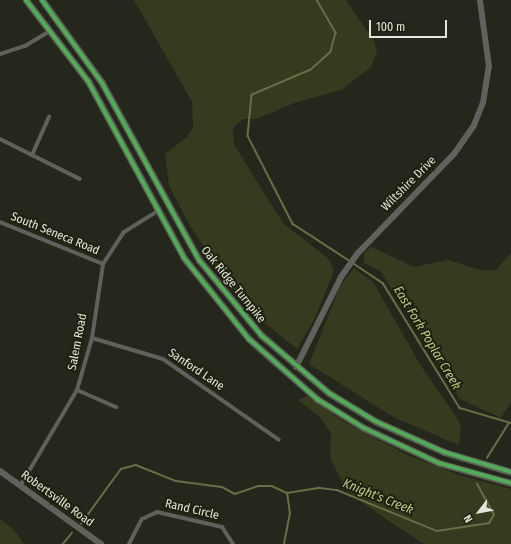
<!DOCTYPE html>
<html>
<head>
<meta charset="utf-8">
<style>
  body { margin:0 }
  #map { position:relative; width:511px; height:544px; overflow:hidden; background:#25271c; font-family:"Fira Sans Condensed",sans-serif }
  div>[style] { position:absolute }
  .green>* { inset:0; background:#363a1f }
  .stream>* { height:1.5px; margin:-0.75px; padding:0 0.75px; transform-origin:0.75px; border-radius:0.75px; background:#686e47 }
  .street>* { height:4px; margin:-2px; padding:0 2px; transform-origin:2px; border-radius:2px; background:#60615c }
  .secondary>* { height:6px; margin:-3px; padding:0 3px; transform-origin:3px; border-radius:3px; background:#61625d }
  .highway>* { height:7px; margin:-3.5px; padding:0 3.5px; transform-origin:3.5px; border-radius:3.5px; background:#5c5d56 }
  .cycleway>* { height:4px; margin:-2px; padding:0 2px; transform-origin:2px; border-radius:2px; background:#51ab58 }
  span { translate:-50% -50%; white-space:nowrap; text-align:center; line-height:1.15; -webkit-text-stroke:4px #1e210f; paint-order:stroke }
  .street-label { font-size:12px; color:#e4e6da }
  .water-label { font-size:13px; color:#bec883; font-style:italic }
  .north { position:absolute; left:459px; top:492px; width:40px; height:40px; -webkit-text-stroke:3px #1e210f; paint-order:stroke; rotate:238deg; font-size:11px; font-weight:700; line-height:16px; text-align:center; color:#e4e6da }
  .north::after { content:''; display:block; margin:auto; width:14px; height:18px; background:#e4e6da; clip-path:polygon(50% 0,100% 100%,50% 72%,0 100%) }
  .scale { position:absolute; left:369px; top:20px; width:78px; height:18px; box-sizing:border-box; border:2px solid #e4e6da; border-top:0; padding-left:5px; font-size:12px; line-height:14px; white-space:nowrap; color:#e4e6da; -webkit-text-stroke:3px #1e210f; paint-order:stroke }
</style>
</head>
<body>
<div id="map">
  <div class="green">
    <i style="clip-path:polygon(134px 0,346px 0,374px 41px,377px 51px,371px 67px,341px 90px,294px 103px,256px 119px,243px 119px,233px 128px,234px 144px,272px 206px,284px 224px,329px 259px,334px 271px,314px 320px,297px 349px,256px 316px,222px 274px,190px 226px,169px 186px,165px 154px,187px 137px,193px 127px,192px 102px)"></i>
    <i style="clip-path:polygon(372px 247px,414px 267px,448px 260px,481px 270px,496px 270px,511px 253px,511px 402px,501px 418px,458px 398px,451px 373px,436px 360px,381px 272px,364px 263px,364px 252px)"></i>
    <i style="clip-path:polygon(354px 268px,373px 282px,421px 366px,457px 418px,461px 427px,459px 445px,395px 418px,309px 364px,340px 286px)"></i>
    <i style="clip-path:polygon(307px 396px,346px 423px,410px 456px,459px 475px,511px 489px,511px 544px,424px 544px,377px 513px,346px 490px,330px 457px,331px 433px,320px 417px,298px 400px)"></i>
    <i style="clip-path:polygon(0 519px,14px 530px,24px 544px,0 544px)"></i>
  </div>
  <div class="stream">
    <i style="left:317px;top:0;width:38px;rotate:60deg"></i>
    <i style="left:336px;top:33px;width:20px;rotate:105deg"></i>
    <i style="left:331px;top:52px;width:27px;rotate:138deg"></i>
    <i style="left:311px;top:70px;width:64px;rotate:157deg"></i>
    <i style="left:252px;top:95px;width:41px;rotate:95.6deg"></i>
    <i style="left:248px;top:136px;width:99px;rotate:62.9deg"></i>
    <i style="left:293px;top:224px;width:68px;rotate:33deg"></i>
    <i style="left:353px;top:263px;width:36px;rotate:34deg"></i>
    <i style="left:383px;top:283px;width:147px;rotate:58.4deg"></i>
    <i style="left:460px;top:408px;width:53px;rotate:16.4deg"></i>
    <i style="left:487px;top:458px;width:40px;rotate:-58deg"></i>
    <i style="left:81px;top:524px;width:68px;rotate:-54deg"></i>
    <i style="left:121px;top:469px;width:16px;rotate:-15deg"></i>
    <i style="left:136px;top:465px;width:43px;rotate:21.8deg"></i>
    <i style="left:176px;top:481px;width:46px;rotate:7.4deg"></i>
    <i style="left:222px;top:487px;width:15px;rotate:28deg"></i>
    <i style="left:235px;top:494px;width:24px;rotate:-19deg"></i>
    <i style="left:258px;top:486px;width:14px"></i>
    <i style="left:272px;top:486px;width:17px;rotate:25deg"></i>
    <i style="left:287px;top:493px;width:33px;rotate:-9deg"></i>
    <i style="left:320px;top:488px;width:17px;rotate:7deg"></i>
    <i style="left:337px;top:490px;width:108px;rotate:22.3deg"></i>
    <i style="left:437px;top:531px;width:53px;rotate:-8.7deg"></i>
    <i style="left:489px;top:523px;width:9px;rotate:-58deg"></i>
    <i style="left:494px;top:515px;width:35px;rotate:-119deg"></i>
    <i style="left:63px;top:544px;width:14px;rotate:-51deg"></i>
    <i style="left:284px;top:544px;width:31px;rotate:-79deg"></i>
    <i style="left:290px;top:514px;width:21px;rotate:-98deg"></i>
  </div>
  <div class="street">
    <i style="left:0;top:54px;width:26px;rotate:-18deg"></i>
    <i style="left:25px;top:46px;width:29px;rotate:-31deg"></i>
    <i style="left:0;top:139px;width:89px;rotate:26.6deg"></i>
    <i style="left:32px;top:155px;width:42px;rotate:-65.9deg"></i>
    <i style="left:0;top:222px;width:111px;rotate:22.2deg"></i>
    <i style="left:92px;top:338px;width:74px;rotate:16.5deg"></i>
    <i style="left:163px;top:359px;width:141px;rotate:34.9deg"></i>
    <i style="left:77px;top:390px;width:43px;rotate:23.6deg"></i>
    <i style="left:20px;top:486px;width:112px;rotate:-59.3deg"></i>
    <i style="left:77px;top:390px;width:54px;rotate:-73.9deg"></i>
    <i style="left:92px;top:338px;width:75px;rotate:-81.5deg"></i>
    <i style="left:103px;top:264px;width:38px;rotate:-57deg"></i>
    <i style="left:124px;top:232px;width:39px;rotate:-32deg"></i>
    <i style="left:129px;top:544px;width:28px;rotate:-63deg"></i>
    <i style="left:142px;top:519px;width:17px;rotate:-25deg"></i>
    <i style="left:157px;top:512px;width:67px;rotate:13deg"></i>
    <i style="left:222px;top:527px;width:20px;rotate:57deg"></i>
  </div>
  <div class="secondary">
    <i style="left:296px;top:367px;width:101px;rotate:-63.4deg"></i>
    <i style="left:341px;top:277px;width:29px;rotate:-55deg"></i>
    <i style="left:358px;top:253px;width:138px;rotate:-45.9deg"></i>
    <i style="left:454px;top:154px;width:35px;rotate:-55deg"></i>
    <i style="left:474px;top:125px;width:24px;rotate:-68deg"></i>
    <i style="left:483px;top:103px;width:36px;rotate:-81deg"></i>
    <i style="left:489px;top:67px;width:68px;rotate:-97.7deg"></i>
    <i style="left:0;top:471px;width:125px;rotate:35.9deg"></i>
  </div>
  <div class="highway">
    <i style="left:26px;top:0;width:102px;rotate:52.6deg"></i>
    <i style="left:88px;top:81px;width:201px;rotate:61.5deg"></i>
    <i style="left:184px;top:258px;width:104px;rotate:51.3deg"></i>
    <i style="left:249px;top:339px;width:91px;rotate:41.4deg"></i>
    <i style="left:317px;top:399px;width:55px;rotate:31.7deg"></i>
    <i style="left:364px;top:428px;width:83px;rotate:25deg"></i>
    <i style="left:439px;top:463px;width:75px;rotate:15.5deg"></i>
    <i style="left:42px;top:0;width:102px;rotate:54.1deg"></i>
    <i style="left:102px;top:83px;width:202px;rotate:61.3deg"></i>
    <i style="left:199px;top:260px;width:97px;rotate:50.4deg"></i>
    <i style="left:261px;top:335px;width:89px;rotate:40.5deg"></i>
    <i style="left:329px;top:393px;width:54px;rotate:31.3deg"></i>
    <i style="left:375px;top:421px;width:76px;rotate:24.2deg"></i>
    <i style="left:444px;top:452px;width:70px;rotate:16.6deg"></i>
  </div>
  <div class="cycleway">
    <i style="left:26px;top:0;width:102px;rotate:52.6deg"></i>
    <i style="left:88px;top:81px;width:201px;rotate:61.5deg"></i>
    <i style="left:184px;top:258px;width:104px;rotate:51.3deg"></i>
    <i style="left:249px;top:339px;width:91px;rotate:41.4deg"></i>
    <i style="left:317px;top:399px;width:55px;rotate:31.7deg"></i>
    <i style="left:364px;top:428px;width:83px;rotate:25deg"></i>
    <i style="left:439px;top:463px;width:75px;rotate:15.5deg"></i>
    <i style="left:42px;top:0;width:102px;rotate:54.1deg"></i>
    <i style="left:102px;top:83px;width:202px;rotate:61.3deg"></i>
    <i style="left:199px;top:260px;width:97px;rotate:50.4deg"></i>
    <i style="left:261px;top:335px;width:89px;rotate:40.5deg"></i>
    <i style="left:329px;top:393px;width:54px;rotate:31.3deg"></i>
    <i style="left:375px;top:421px;width:76px;rotate:24.2deg"></i>
    <i style="left:444px;top:452px;width:70px;rotate:16.6deg"></i>
  </div>
  <div class="street-label">
    <span style="left:409px;top:184px;rotate:-45deg">Wiltshire Drive</span>
    <span style="left:55px;top:234px;rotate:22deg">South Seneca Road</span>
    <span style="left:233px;top:285px;rotate:51deg">Oak Ridge Turnpike</span>
    <span style="left:78px;top:342px;rotate:-79deg">Salem Road</span>
    <span style="left:196px;top:370px;rotate:34deg">Sanford Lane</span>
    <span style="left:57px;top:499px;rotate:36deg">Robertsville Road</span>
    <span style="left:192px;top:510px;rotate:13deg">Rand Circle</span>
  </div>
  <div class="water-label">
    <span style="left:427px;top:338px;rotate:59deg">East Fork Poplar Creek</span>
    <span style="left:378px;top:497px;rotate:22deg">Knight's Creek</span>
  </div>
  <div class="north">N</div>
  <div class="scale">100 m</div>
</div>
</body>
</html>
